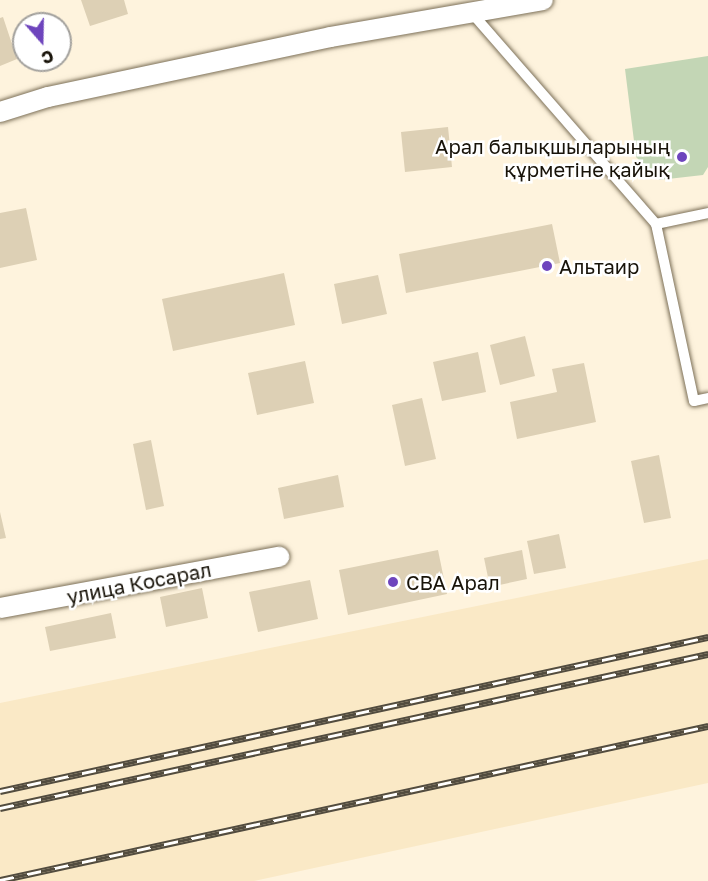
<!DOCTYPE html>
<html>
<head>
<meta charset="utf-8">
<style>
  body { margin:0 }
  #map { position:relative; width:708px; height:881px; overflow:hidden; background:#fef3dd; font-family:"Golos Text",sans-serif }
  div>[style] { position:absolute }
  .built>* { inset:0; background:#fae9c6 }
  .green>* { inset:0; background:#c3d6b5 }
  .building>* { inset:0; background:#ddd0b5 }
  .roads { filter:drop-shadow(0 0 2px #7c7058) drop-shadow(0 0 2px #7c7058) }
  .service>* { height:10px; margin:-5px; padding:0 5px; transform-origin:5px; border-radius:5px; background:#fff }
  .minor>* { height:20px; margin:-10px; padding:0 10px; transform-origin:10px; border-radius:10px; background:#fff }
  .rail>* { height:7px; margin-top:-3.5px; transform-origin:0; background:repeating-linear-gradient(90deg,#fff 0 14px,#524c3f 0 28px); box-sizing:border-box; border-block:2px solid #524c3f }
  .dots>* { width:16px; height:16px; translate:-50% -50%; box-sizing:border-box; border:3px solid #fff; border-radius:50% }
  span { translate:-50% -50%; white-space:nowrap; text-align:center; line-height:1.15; -webkit-text-stroke:5px #fff; paint-order:stroke }
  .poi-label { font-size:20px; color:#181309 }
  .right { translate:-100% -50%; text-align:right }
  .left { translate:0 -50%; text-align:left }
  .street-label { font-size:20px; color:#181309 }
  .north { position:absolute; left:12px; top:12px; width:60px; height:60px; box-sizing:border-box; background:#fff; border:2px solid #a3a19d; border-radius:50%; rotate:160deg; font-size:16px; font-weight:700; line-height:24px; text-align:center; color:#181309 }
  .north::after { content:''; display:block; margin:auto; width:21px; height:27px; background:#6e45bd; clip-path:polygon(50% 0,100% 100%,50% 72%,0 100%) }
</style>
</head>
<body>
<div id="map">
  <div class="built">
    <i style="clip-path:polygon(708px 559px,708px 783px,254px 881px,0 881px,0 703px)"></i>
  </div>
  <div class="green">
    <i style="clip-path:polygon(708px 56px,708px 167px,703px 175px,659px 180px,636px 157px,625px 69px)"></i>
  </div>
  <div class="building">
    <i style="clip-path:polygon(81px 0,124px 0,128px 14px,90px 26px)"></i>
    <i style="clip-path:polygon(3px 17px,17px 59px,0 66px,0 18px)"></i>
    <i style="clip-path:polygon(448px 127px,452px 167px,405px 172px,401px 132px)"></i>
    <i style="clip-path:polygon(26px 208px,37px 260px,0 268px,0 213px)"></i>
    <i style="clip-path:polygon(552px 224px,560px 263px,406px 293px,399px 254px)"></i>
    <i style="clip-path:polygon(284px 273px,295px 325px,173px 351px,162px 299px)"></i>
    <i style="clip-path:polygon(378px 275px,387px 314px,342px 324px,334px 284px)"></i>
    <i style="clip-path:polygon(525px 336px,535px 376px,500px 385px,490px 345px)"></i>
    <i style="clip-path:polygon(478px 352px,486px 392px,442px 401px,433px 362px)"></i>
    <i style="clip-path:polygon(305px 361px,314px 403px,257px 415px,248px 373px)"></i>
    <i style="clip-path:polygon(584px 363px,596px 422px,517px 439px,510px 402px,557px 392px,552px 369px)"></i>
    <i style="clip-path:polygon(422px 398px,436px 459px,405px 466px,392px 405px)"></i>
    <i style="clip-path:polygon(151px 440px,164px 506px,146px 510px,133px 444px)"></i>
    <i style="clip-path:polygon(659px 455px,671px 518px,644px 523px,631px 461px)"></i>
    <i style="clip-path:polygon(338px 475px,344px 507px,284px 519px,278px 488px)"></i>
    <i style="clip-path:polygon(0 512px,6px 538px,0 539px)"></i>
    <i style="clip-path:polygon(559px 534px,566px 568px,534px 574px,527px 541px)"></i>
    <i style="clip-path:polygon(438px 550px,447px 594px,348px 615px,339px 570px)"></i>
    <i style="clip-path:polygon(522px 550px,527px 579px,490px 587px,484px 558px)"></i>
    <i style="clip-path:polygon(310px 580px,318px 619px,258px 632px,249px 592px)"></i>
    <i style="clip-path:polygon(202px 588px,208px 618px,166px 627px,160px 597px)"></i>
    <i style="clip-path:polygon(111px 613px,116px 638px,50px 651px,45px 627px)"></i>
  </div>
  <div class="roads">
    <div class="service">
      <i style="left:471px;top:12px;width:281px;rotate:48.9deg"></i>
      <i style="left:656px;top:224px;width:181px;rotate:77.9deg"></i>
      <i style="left:694px;top:401px;width:14px;rotate:-12deg"></i>
      <i style="left:656px;top:224px;width:53px;rotate:-11.9deg"></i>
    </div>
    <div class="minor">
      <i style="left:0;top:112px;width:50px;rotate:-17.4deg"></i>
      <i style="left:48px;top:97px;width:289px;rotate:-12deg"></i>
      <i style="left:331px;top:37px;width:215px;rotate:-9.9deg"></i>
      <i style="left:0;top:608px;width:284px;rotate:-10.4deg"></i>
    </div>
  </div>
  <div class="rail">
    <i style="left:0;top:791px;width:725px;rotate:-12.27deg"></i>
    <i style="left:0;top:808px;width:725px;rotate:-12.27deg"></i>
    <i style="left:0;top:880px;width:725px;rotate:-12.27deg"></i>
  </div>
  <div class="dots">
    <i style="left:682px;top:157px;background:#6e45bd"></i>
    <i style="left:547px;top:266px;background:#6e45bd"></i>
    <i style="left:393px;top:582px;background:#6e45bd"></i>
  </div>
  <div class="poi-label">
    <span class="right" style="left:670px;top:158px">Арал балықшыларының<br>құрметіне қайық</span>
    <span class="left" style="left:559px;top:266px">Альтаир</span>
    <span class="left" style="left:406px;top:582px">СВА Арал</span>
  </div>
  <div class="street-label">
    <span style="left:139px;top:583px;rotate:-11deg">улица Косарал</span>
  </div>
  <div class="north">С</div>
</div>
</body>
</html>
